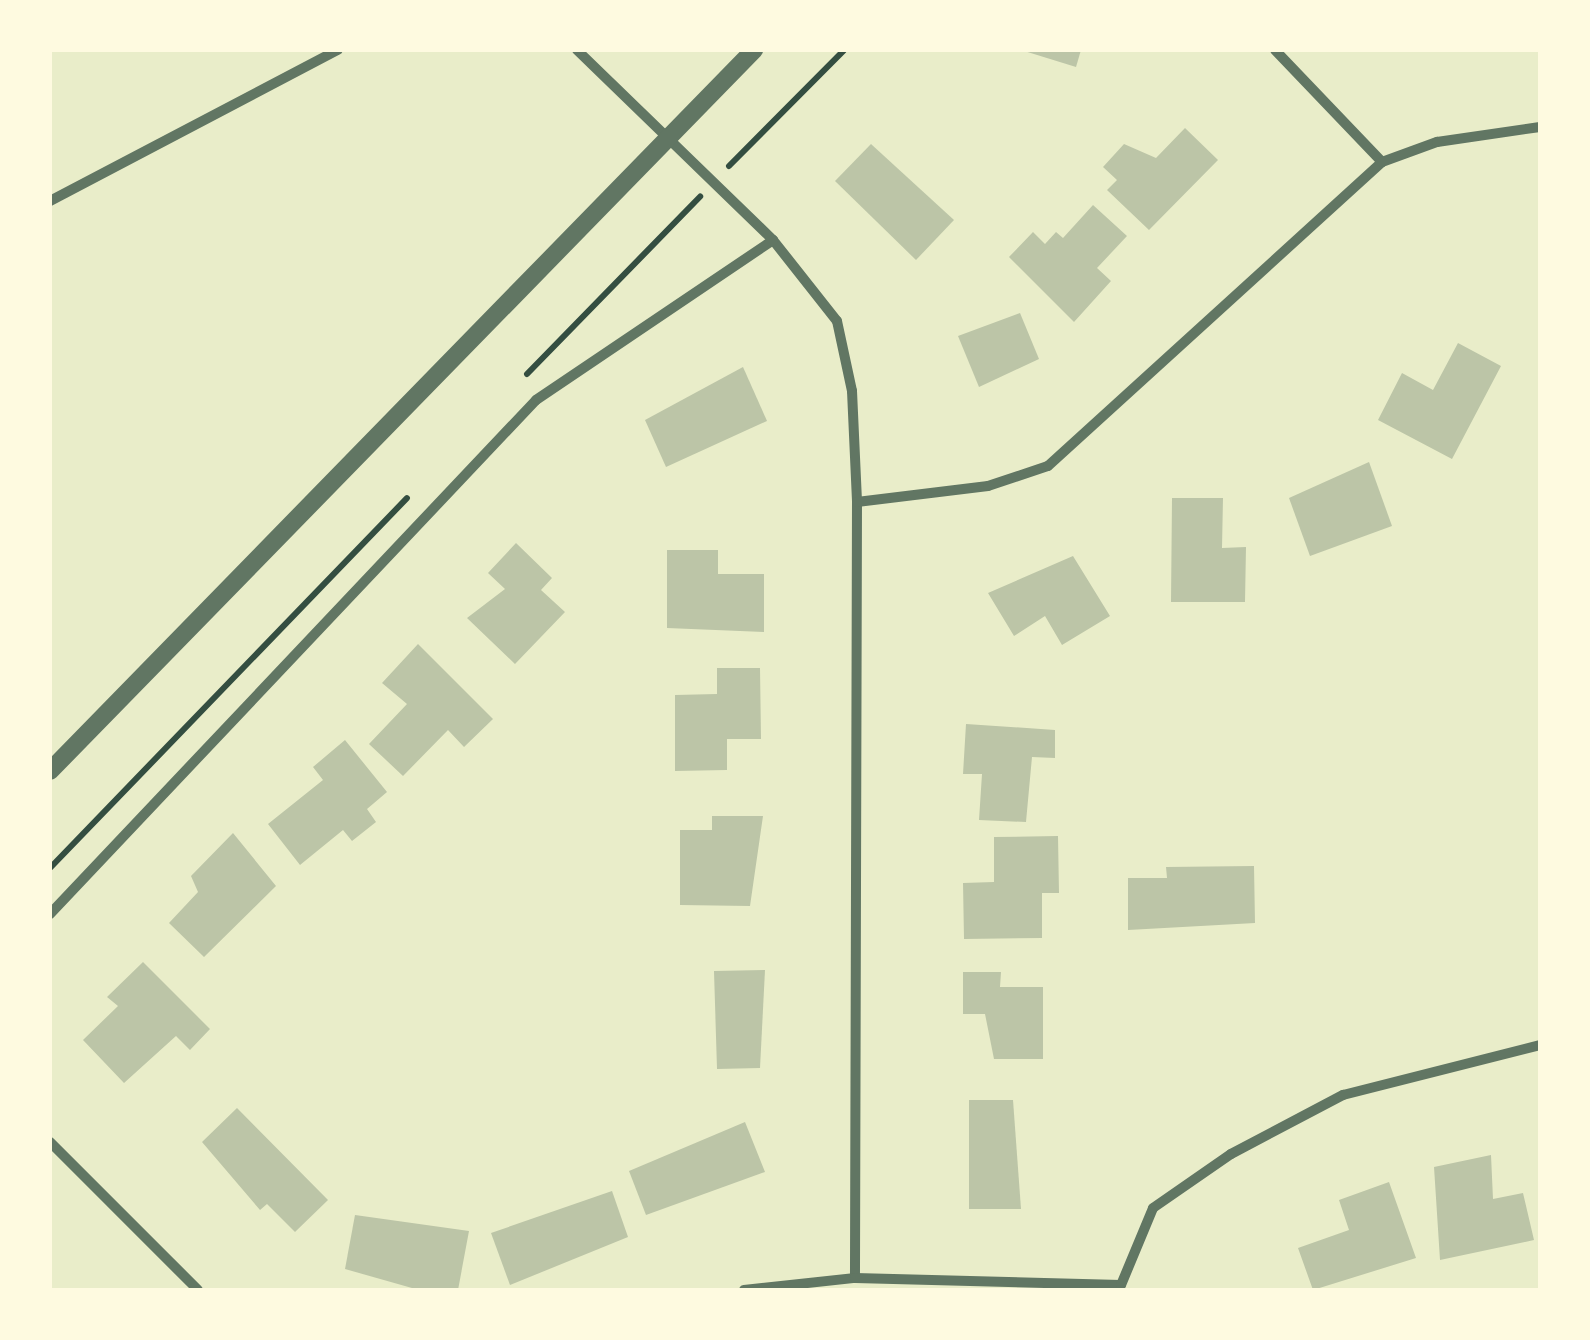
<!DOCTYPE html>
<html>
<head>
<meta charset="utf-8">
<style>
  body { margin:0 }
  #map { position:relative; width:1590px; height:1340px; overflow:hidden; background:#e9edc9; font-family:Raleway,sans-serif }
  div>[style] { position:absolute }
  .building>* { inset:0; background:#bcc5a7 }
  .path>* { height:6px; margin:-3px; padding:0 3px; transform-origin:3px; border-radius:3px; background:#344e41 }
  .minor>* { height:10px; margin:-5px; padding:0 5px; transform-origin:5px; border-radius:5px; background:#617663 }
  .tertiary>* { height:18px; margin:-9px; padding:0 9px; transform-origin:9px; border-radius:9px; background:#617663 }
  span { translate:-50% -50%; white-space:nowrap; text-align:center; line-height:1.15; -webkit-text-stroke:8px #fefae0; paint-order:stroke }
  .frame { position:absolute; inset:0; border:52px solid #fefae0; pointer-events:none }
</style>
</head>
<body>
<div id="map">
  <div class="building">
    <i style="clip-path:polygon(1021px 50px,1081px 50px,1076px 67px)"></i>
    <i style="clip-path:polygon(1185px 128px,1218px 160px,1149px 230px,1107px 190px,1117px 180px,1103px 167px,1124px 144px,1156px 158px)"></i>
    <i style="clip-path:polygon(871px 144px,954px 220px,916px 260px,835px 181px)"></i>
    <i style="clip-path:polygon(1093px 205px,1127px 236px,1097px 268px,1111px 281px,1074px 322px,1009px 257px,1033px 232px,1045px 244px,1056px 232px,1063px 238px)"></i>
    <i style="clip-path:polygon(1020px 313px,1039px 359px,979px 387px,958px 336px)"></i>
    <i style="clip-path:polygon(1458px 343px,1501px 366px,1452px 459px,1378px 420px,1402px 373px,1433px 390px)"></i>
    <i style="clip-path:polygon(743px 367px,767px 421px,666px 467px,645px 420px)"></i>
    <i style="clip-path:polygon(1369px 462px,1392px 526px,1310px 556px,1289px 498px)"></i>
    <i style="clip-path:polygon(1172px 498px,1223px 498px,1222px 548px,1246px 547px,1245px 602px,1171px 602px)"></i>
    <i style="clip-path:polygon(516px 543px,552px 578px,541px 590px,565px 612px,515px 664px,467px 618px,505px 589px,488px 573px)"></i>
    <i style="clip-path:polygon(667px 550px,718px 550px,718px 574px,764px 574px,764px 632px,667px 628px)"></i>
    <i style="clip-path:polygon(1073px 556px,1110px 616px,1062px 645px,1045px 616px,1014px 636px,988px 593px)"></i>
    <i style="clip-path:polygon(418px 644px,493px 719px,464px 747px,448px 730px,403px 776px,369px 744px,407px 704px,382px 683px)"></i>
    <i style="clip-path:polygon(717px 668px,760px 668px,761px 739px,727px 739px,727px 770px,675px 771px,675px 695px,717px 694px)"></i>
    <i style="clip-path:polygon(966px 724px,1055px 730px,1055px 758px,1032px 757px,1026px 822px,979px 820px,982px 774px,963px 774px)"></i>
    <i style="clip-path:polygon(345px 740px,387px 792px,367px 809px,376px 822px,352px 841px,343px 830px,300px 865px,268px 824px,323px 780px,313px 767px)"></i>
    <i style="clip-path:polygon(712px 816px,763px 816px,750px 906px,680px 905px,680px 830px,712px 830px)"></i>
    <i style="clip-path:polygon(233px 833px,276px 886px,204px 957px,169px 923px,198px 892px,191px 876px)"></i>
    <i style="clip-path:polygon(1058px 836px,1059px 893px,1042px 893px,1042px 938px,964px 939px,963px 883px,994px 882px,994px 837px)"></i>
    <i style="clip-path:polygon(1254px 866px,1255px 923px,1128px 930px,1128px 878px,1167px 878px,1166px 867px)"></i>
    <i style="clip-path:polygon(143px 962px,210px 1029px,190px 1050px,176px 1036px,124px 1083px,83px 1040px,118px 1006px,107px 997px)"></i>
    <i style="clip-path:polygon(765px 970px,760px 1068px,717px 1069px,714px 971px)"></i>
    <i style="clip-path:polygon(963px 972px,1001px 972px,1000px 987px,1043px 987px,1043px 1059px,994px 1059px,985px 1014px,963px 1014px)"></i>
    <i style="clip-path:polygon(969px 1100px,1013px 1100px,1021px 1209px,969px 1209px)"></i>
    <i style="clip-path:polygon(237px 1108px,328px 1200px,295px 1232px,267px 1204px,260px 1210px,202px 1142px)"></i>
    <i style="clip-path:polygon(745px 1122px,765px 1172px,646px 1215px,629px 1171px)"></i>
    <i style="clip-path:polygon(1491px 1155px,1493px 1199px,1523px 1193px,1534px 1240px,1440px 1260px,1434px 1167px)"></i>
    <i style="clip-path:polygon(1389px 1182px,1416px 1258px,1313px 1290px,1298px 1248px,1349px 1230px,1339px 1200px)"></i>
    <i style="clip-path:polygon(612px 1191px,628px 1237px,510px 1285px,491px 1233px)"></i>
    <i style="clip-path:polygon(355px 1215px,469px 1231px,458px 1290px,419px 1290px,345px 1269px)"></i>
  </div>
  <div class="path">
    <i style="left:729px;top:166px;width:163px;rotate:-45.2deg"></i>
    <i style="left:527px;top:374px;width:248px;rotate:-45.7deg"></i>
    <i style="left:50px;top:868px;width:514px;rotate:-46.02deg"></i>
  </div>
  <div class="minor">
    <i style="left:577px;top:50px;width:273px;rotate:44.1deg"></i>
    <i style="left:773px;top:240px;width:103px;rotate:51.7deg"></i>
    <i style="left:837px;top:321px;width:72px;rotate:77.9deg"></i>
    <i style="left:852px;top:391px;width:111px;rotate:87.4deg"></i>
    <i style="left:857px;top:502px;width:776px;rotate:90.15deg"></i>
    <i style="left:1275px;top:50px;width:155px;rotate:46.3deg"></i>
    <i style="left:50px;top:201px;width:325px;rotate:-27.7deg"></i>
    <i style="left:857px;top:502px;width:132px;rotate:-7deg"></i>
    <i style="left:988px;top:486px;width:63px;rotate:-18.4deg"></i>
    <i style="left:1048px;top:466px;width:452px;rotate:-42.3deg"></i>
    <i style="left:1382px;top:162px;width:59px;rotate:-20deg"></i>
    <i style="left:1437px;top:142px;width:104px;rotate:-8.3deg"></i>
    <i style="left:50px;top:914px;width:707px;rotate:-46.6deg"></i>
    <i style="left:536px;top:400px;width:286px;rotate:-34deg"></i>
    <i style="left:50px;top:1142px;width:209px;rotate:45deg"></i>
    <i style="left:744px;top:1290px;width:112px;rotate:-6.2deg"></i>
    <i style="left:855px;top:1278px;width:266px;rotate:1.5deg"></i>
    <i style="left:1121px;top:1285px;width:83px;rotate:-67.4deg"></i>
    <i style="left:1153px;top:1208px;width:95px;rotate:-34.7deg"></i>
    <i style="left:1231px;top:1154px;width:127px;rotate:-27.8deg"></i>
    <i style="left:1343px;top:1095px;width:203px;rotate:-14.2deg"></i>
  </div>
  <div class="tertiary">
    <i style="left:50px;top:771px;width:1008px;rotate:-45.68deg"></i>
  </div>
  <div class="frame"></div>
</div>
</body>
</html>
